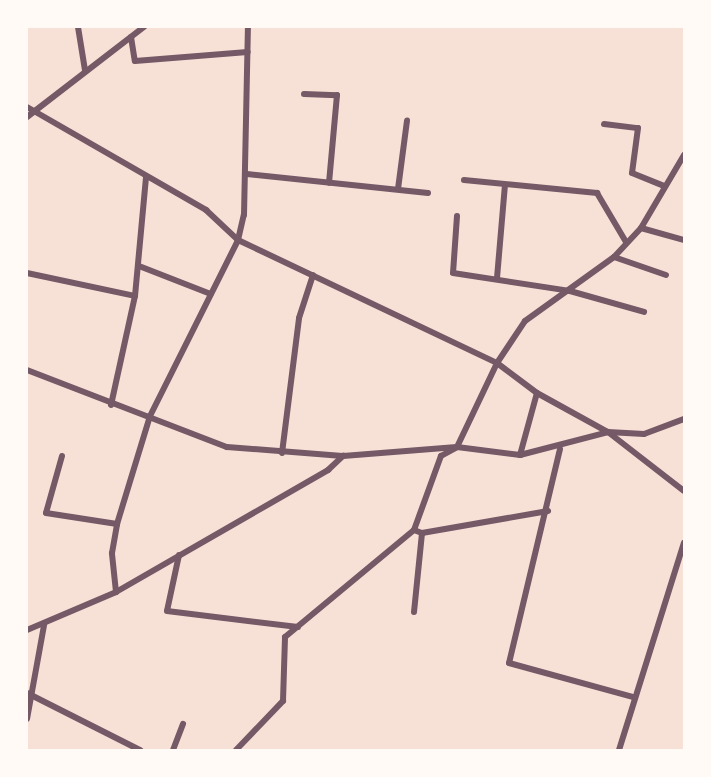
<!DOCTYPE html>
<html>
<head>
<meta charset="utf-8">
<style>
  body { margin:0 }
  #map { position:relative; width:711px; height:777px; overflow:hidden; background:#f7e1d7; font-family:"Archivo Narrow",sans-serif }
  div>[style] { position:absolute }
  .minor>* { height:6px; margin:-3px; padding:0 3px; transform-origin:3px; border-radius:3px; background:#755966 }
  span { translate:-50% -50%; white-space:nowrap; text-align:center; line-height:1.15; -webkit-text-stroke:5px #fffaf5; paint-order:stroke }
  .frame { position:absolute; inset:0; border:28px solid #fffaf5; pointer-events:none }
</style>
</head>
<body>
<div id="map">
  <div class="minor">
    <i style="left:78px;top:27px;width:44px;rotate:80.8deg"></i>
    <i style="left:131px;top:37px;width:24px;rotate:81deg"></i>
    <i style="left:135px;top:61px;width:113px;rotate:-4.6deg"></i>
    <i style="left:304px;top:94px;width:33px;rotate:2deg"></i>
    <i style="left:337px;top:95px;width:88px;rotate:95.2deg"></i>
    <i style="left:27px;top:107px;width:207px;rotate:29.9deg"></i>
    <i style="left:206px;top:210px;width:44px;rotate:43.2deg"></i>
    <i style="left:238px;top:240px;width:287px;rotate:25.4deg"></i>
    <i style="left:497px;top:363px;width:50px;rotate:36.9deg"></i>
    <i style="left:537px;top:393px;width:81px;rotate:28.8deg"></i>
    <i style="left:608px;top:432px;width:96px;rotate:37.8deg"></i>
    <i style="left:27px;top:117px;width:148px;rotate:-37.6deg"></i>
    <i style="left:604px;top:124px;width:34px;rotate:7deg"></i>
    <i style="left:638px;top:128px;width:45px;rotate:97.6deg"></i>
    <i style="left:632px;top:173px;width:35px;rotate:22deg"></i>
    <i style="left:247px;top:174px;width:182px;rotate:6deg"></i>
    <i style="left:464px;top:180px;width:134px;rotate:5.6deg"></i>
    <i style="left:597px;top:193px;width:57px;rotate:59.4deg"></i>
    <i style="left:398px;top:189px;width:69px;rotate:-82.5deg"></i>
    <i style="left:457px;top:216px;width:57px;rotate:94deg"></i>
    <i style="left:453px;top:273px;width:118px;rotate:8.7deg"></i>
    <i style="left:570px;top:291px;width:77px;rotate:15.8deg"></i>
    <i style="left:641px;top:228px;width:45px;rotate:15.6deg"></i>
    <i style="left:614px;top:257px;width:55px;rotate:19.1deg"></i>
    <i style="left:139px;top:266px;width:77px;rotate:21.3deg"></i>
    <i style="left:27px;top:273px;width:110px;rotate:12deg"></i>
    <i style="left:497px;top:278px;width:93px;rotate:-85.1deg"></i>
    <i style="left:27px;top:370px;width:214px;rotate:21.1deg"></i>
    <i style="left:227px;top:447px;width:116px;rotate:4.4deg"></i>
    <i style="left:111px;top:405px;width:112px;rotate:-77.6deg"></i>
    <i style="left:135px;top:296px;width:120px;rotate:-84.7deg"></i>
    <i style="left:560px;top:449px;width:220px;rotate:103.4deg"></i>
    <i style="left:509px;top:663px;width:129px;rotate:15.3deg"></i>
    <i style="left:282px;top:453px;width:136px;rotate:-82.8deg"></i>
    <i style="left:299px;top:318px;width:45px;rotate:-72deg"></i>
    <i style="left:520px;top:455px;width:64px;rotate:-74.7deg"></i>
    <i style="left:62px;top:456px;width:59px;rotate:105.7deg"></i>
    <i style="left:46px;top:513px;width:72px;rotate:8.8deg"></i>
    <i style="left:414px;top:530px;width:9px;rotate:21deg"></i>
    <i style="left:422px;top:533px;width:128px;rotate:-9.9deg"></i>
    <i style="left:179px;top:555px;width:57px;rotate:102.1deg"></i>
    <i style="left:167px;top:611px;width:132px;rotate:7deg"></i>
    <i style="left:116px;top:592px;width:39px;rotate:-96deg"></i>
    <i style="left:112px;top:553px;width:29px;rotate:-80deg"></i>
    <i style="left:117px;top:524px;width:113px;rotate:-73deg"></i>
    <i style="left:150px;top:416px;width:197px;rotate:-63.4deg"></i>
    <i style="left:238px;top:240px;width:26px;rotate:-77deg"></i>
    <i style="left:244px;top:215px;width:188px;rotate:-88.8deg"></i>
    <i style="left:414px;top:612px;width:79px;rotate:-84.2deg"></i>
    <i style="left:27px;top:630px;width:97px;rotate:-23.1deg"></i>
    <i style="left:116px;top:592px;width:245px;rotate:-29.9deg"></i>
    <i style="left:328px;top:470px;width:21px;rotate:-43deg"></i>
    <i style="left:343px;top:456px;width:114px;rotate:-4.5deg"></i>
    <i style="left:457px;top:447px;width:64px;rotate:7.2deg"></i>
    <i style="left:520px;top:455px;width:91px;rotate:-14.6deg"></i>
    <i style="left:608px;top:432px;width:36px;rotate:3deg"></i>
    <i style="left:644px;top:434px;width:43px;rotate:-20.6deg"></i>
    <i style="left:27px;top:693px;width:127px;rotate:26.8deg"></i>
    <i style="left:27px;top:719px;width:96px;rotate:-79.7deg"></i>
    <i style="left:173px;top:750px;width:28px;rotate:-69deg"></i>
    <i style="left:236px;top:750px;width:68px;rotate:-46.2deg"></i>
    <i style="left:283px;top:701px;width:64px;rotate:-88.2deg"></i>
    <i style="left:285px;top:637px;width:168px;rotate:-39.7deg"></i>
    <i style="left:414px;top:530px;width:79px;rotate:-70deg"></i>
    <i style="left:441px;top:456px;width:18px;rotate:-29deg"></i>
    <i style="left:457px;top:447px;width:93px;rotate:-64.5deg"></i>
    <i style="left:497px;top:363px;width:50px;rotate:-56.3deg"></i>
    <i style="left:525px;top:321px;width:110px;rotate:-35.7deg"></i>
    <i style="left:614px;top:257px;width:40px;rotate:-47deg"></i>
    <i style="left:641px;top:228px;width:85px;rotate:-59.5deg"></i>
    <i style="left:619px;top:750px;width:217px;rotate:-72.6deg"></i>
  </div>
  <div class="frame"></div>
</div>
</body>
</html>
